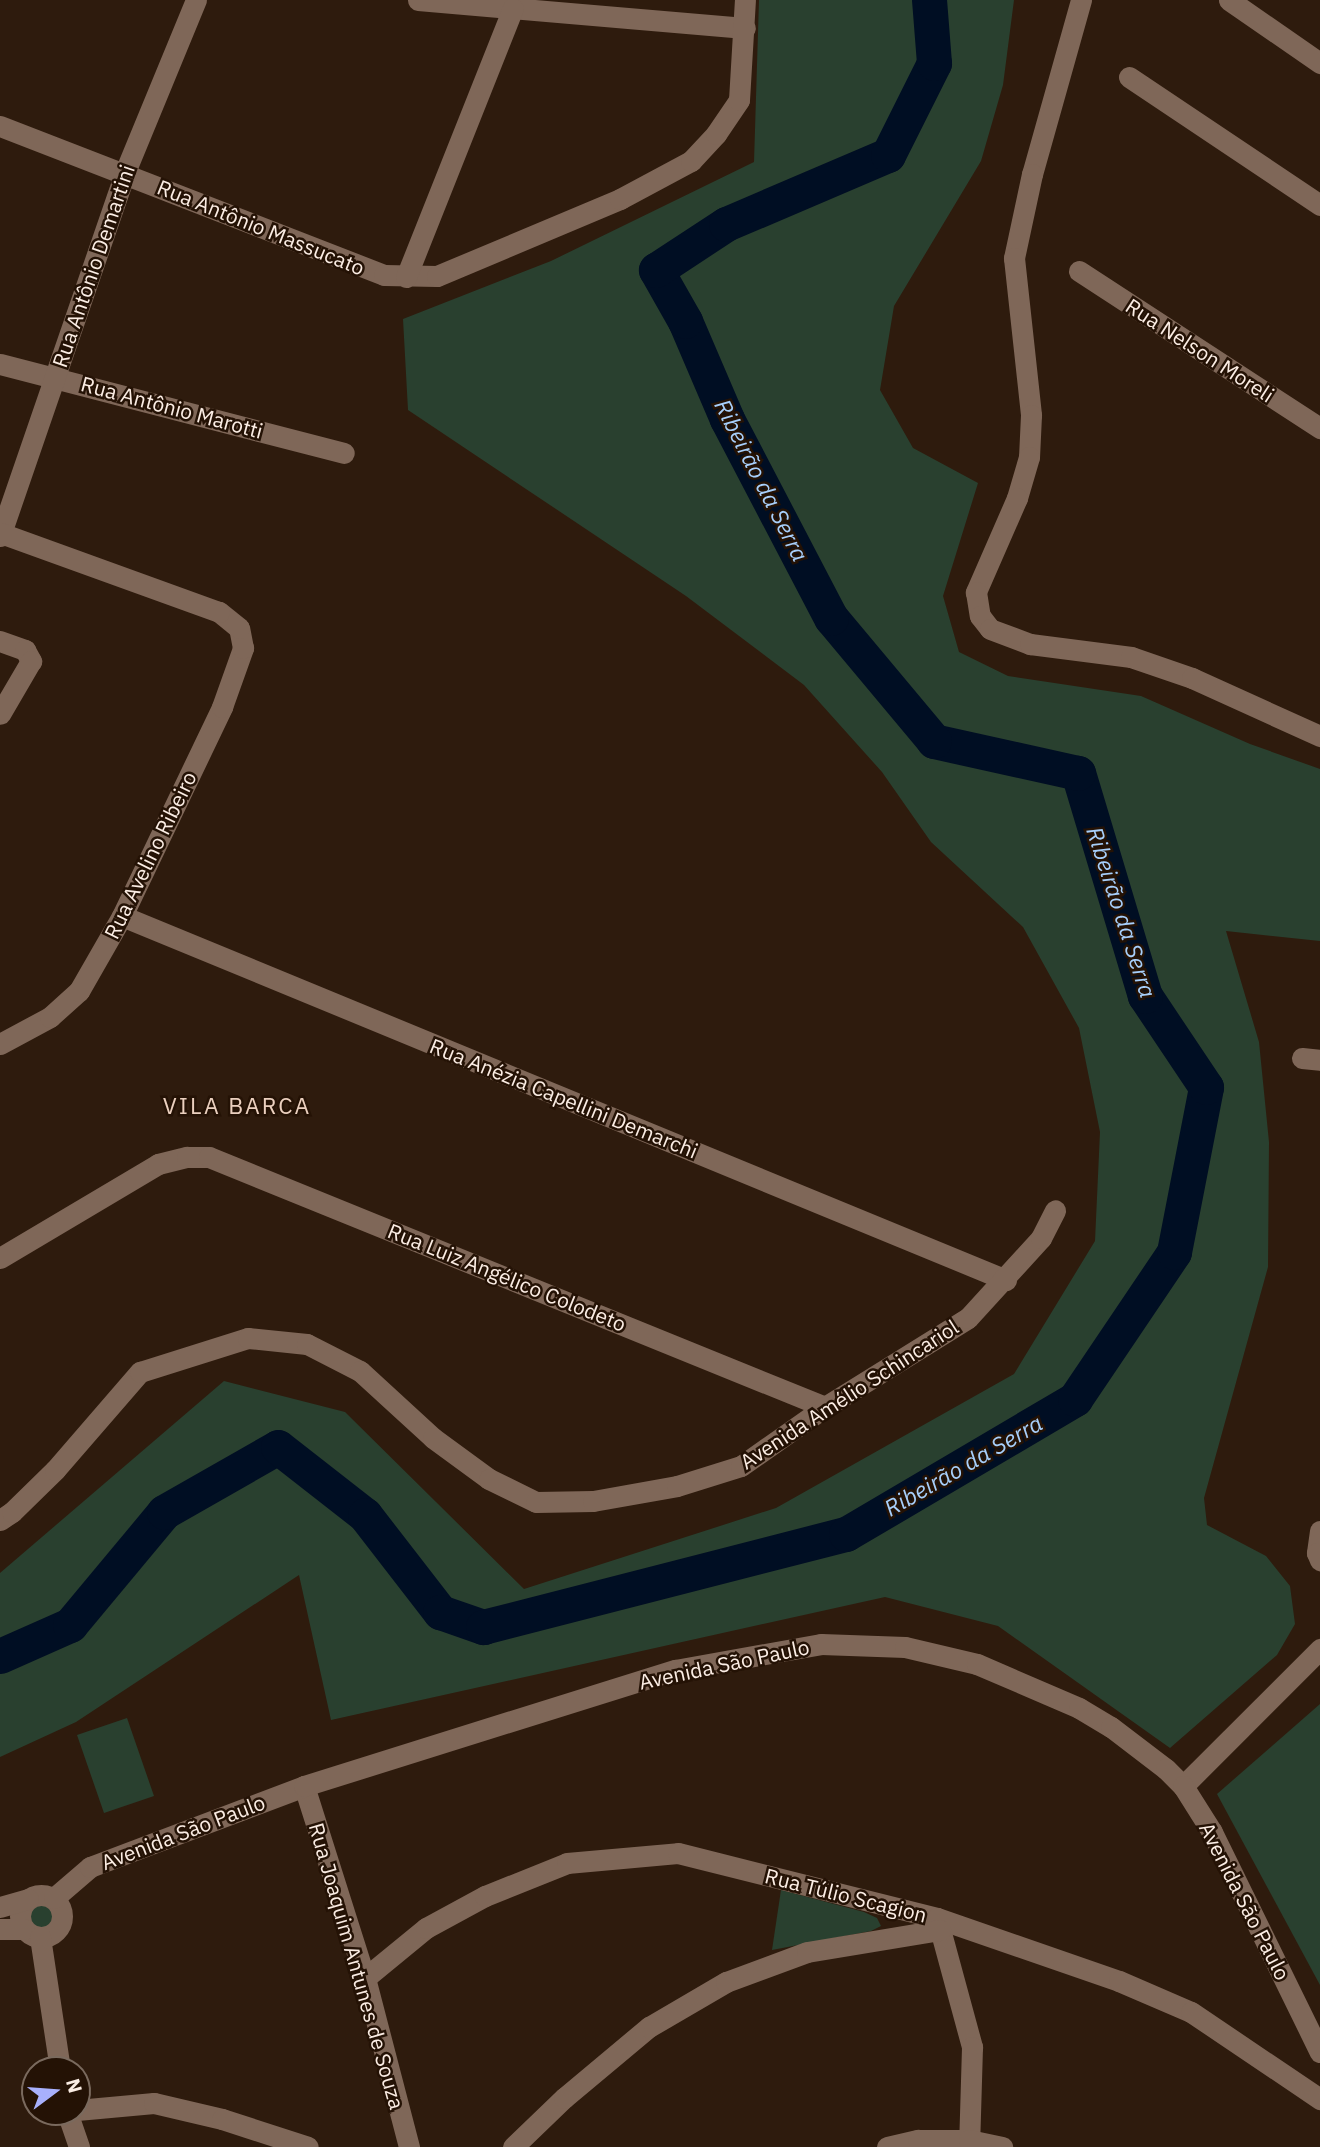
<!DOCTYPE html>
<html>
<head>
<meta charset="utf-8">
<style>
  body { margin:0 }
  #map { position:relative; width:1320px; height:2147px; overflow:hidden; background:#2e1b0d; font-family:"IBM Plex Sans",sans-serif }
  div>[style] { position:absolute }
  .green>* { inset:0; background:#29402f }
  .round { border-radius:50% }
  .river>* { height:35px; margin:-17.5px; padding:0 17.5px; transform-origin:17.5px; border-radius:17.5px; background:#000e23 }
  .minor>* { height:21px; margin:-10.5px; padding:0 10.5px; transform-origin:10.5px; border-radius:10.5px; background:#7f6758 }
  .minor>.ring { margin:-10.5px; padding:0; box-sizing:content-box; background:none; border:21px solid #7f6758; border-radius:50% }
  span { translate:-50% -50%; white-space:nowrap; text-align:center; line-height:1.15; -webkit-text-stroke:5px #241205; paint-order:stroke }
  .street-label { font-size:21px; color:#fbede4 }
  .water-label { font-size:23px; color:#a7cffb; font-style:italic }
  .neighbourhood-label { font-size:23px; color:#ebd0bf; letter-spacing:2px }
  .north { position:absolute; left:21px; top:2056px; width:70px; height:70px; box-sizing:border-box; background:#241205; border:2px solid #7a6a5e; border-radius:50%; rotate:74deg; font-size:19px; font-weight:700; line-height:28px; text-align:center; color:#fbede4 }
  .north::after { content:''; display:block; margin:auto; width:24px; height:32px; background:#a8b0fc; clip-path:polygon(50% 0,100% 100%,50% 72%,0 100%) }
</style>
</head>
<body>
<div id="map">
  <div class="green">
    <i style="clip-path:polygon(759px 0,1014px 0,1003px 85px,981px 161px,894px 306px,880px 390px,913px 448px,978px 483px,943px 596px,959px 652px,1008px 676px,1141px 696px,1250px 744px,1320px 769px,1320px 941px,1226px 931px,1259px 1042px,1269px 1142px,1268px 1267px,1204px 1498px,1207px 1525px,1266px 1556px,1290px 1586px,1295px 1624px,1277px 1655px,1170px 1748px,998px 1626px,885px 1597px,331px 1720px,299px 1575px,76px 1722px,0 1757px,0 1573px,224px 1381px,345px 1412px,524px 1589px,776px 1508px,1014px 1374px,1095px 1241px,1100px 1132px,1079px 1028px,1023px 927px,931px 842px,882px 772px,804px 685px,686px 596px,408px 410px,403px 319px,551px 261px,754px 162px)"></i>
    <i style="clip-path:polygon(1320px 1704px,1320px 1985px,1217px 1794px)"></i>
    <i style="clip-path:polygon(127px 1718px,154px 1796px,104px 1813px,77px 1735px)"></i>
    <i style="clip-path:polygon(781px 1890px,864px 1912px,877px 1918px,881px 1926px,871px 1931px,772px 1950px)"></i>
    <i class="round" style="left:30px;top:1904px;width:24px;height:24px"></i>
  </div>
  <div class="river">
    <i style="left:0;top:1656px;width:77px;rotate:-23.9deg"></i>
    <i style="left:70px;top:1625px;width:147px;rotate:-50.2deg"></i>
    <i style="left:164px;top:1512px;width:131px;rotate:-29.7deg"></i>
    <i style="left:278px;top:1447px;width:110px;rotate:38deg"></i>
    <i style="left:365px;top:1515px;width:123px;rotate:52.3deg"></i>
    <i style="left:440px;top:1612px;width:46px;rotate:19.2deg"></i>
    <i style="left:483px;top:1627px;width:375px;rotate:-14.4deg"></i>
    <i style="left:846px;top:1534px;width:266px;rotate:-30.5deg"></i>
    <i style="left:1075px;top:1399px;width:177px;rotate:-56deg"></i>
    <i style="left:1174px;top:1252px;width:168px;rotate:-79deg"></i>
    <i style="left:1206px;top:1087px;width:110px;rotate:-123.8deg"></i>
    <i style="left:1145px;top:996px;width:233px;rotate:-106.7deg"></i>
    <i style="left:1078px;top:773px;width:148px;rotate:-167.5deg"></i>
    <i style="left:934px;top:741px;width:160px;rotate:-129.9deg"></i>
    <i style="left:831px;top:618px;width:225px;rotate:-117.6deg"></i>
    <i style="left:727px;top:419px;width:107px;rotate:-113.2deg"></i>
    <i style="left:685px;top:321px;width:59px;rotate:-119.6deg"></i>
    <i style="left:656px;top:270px;width:84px;rotate:-33.3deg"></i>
    <i style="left:726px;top:224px;width:176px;rotate:-23.1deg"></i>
    <i style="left:888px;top:155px;width:103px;rotate:-63.4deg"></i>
    <i style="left:934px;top:63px;width:63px;rotate:-94.5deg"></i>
  </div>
  <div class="minor">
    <i style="left:418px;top:0;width:328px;rotate:4.9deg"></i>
    <i style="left:1081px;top:0;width:181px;rotate:105.7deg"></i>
    <i style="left:1032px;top:174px;width:86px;rotate:102.1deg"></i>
    <i style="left:1014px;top:258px;width:158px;rotate:83.8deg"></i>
    <i style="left:1031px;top:415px;width:42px;rotate:92.7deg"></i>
    <i style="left:1029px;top:457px;width:43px;rotate:106.3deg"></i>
    <i style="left:1017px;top:498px;width:103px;rotate:113.6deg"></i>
    <i style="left:976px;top:592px;width:24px;rotate:81deg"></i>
    <i style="left:980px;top:616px;width:16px;rotate:52deg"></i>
    <i style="left:990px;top:629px;width:43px;rotate:20.6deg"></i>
    <i style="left:1030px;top:644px;width:102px;rotate:7.3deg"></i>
    <i style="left:1131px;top:657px;width:65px;rotate:19deg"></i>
    <i style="left:1192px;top:678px;width:141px;rotate:24.4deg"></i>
    <i style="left:1229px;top:0;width:111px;rotate:34.7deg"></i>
    <i style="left:1129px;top:77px;width:230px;rotate:33.8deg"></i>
    <i style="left:0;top:126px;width:412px;rotate:21.2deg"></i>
    <i style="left:384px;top:275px;width:53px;rotate:1.1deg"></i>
    <i style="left:437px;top:276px;width:199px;rotate:-22.8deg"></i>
    <i style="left:620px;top:199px;width:81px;rotate:-28.2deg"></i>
    <i style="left:691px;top:161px;width:37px;rotate:-47deg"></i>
    <i style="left:716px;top:134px;width:41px;rotate:-55.9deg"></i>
    <i style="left:739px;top:100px;width:100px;rotate:-86.6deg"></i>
    <i style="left:1079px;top:271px;width:288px;rotate:33.1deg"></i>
    <i style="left:406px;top:277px;width:289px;rotate:-68.3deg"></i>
    <i style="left:0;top:364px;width:355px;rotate:14.5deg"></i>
    <i style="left:0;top:536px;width:385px;rotate:-71deg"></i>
    <i style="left:125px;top:172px;width:186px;rotate:-67.6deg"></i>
    <i style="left:0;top:641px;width:27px;rotate:20deg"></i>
    <i style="left:25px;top:650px;width:13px;rotate:61deg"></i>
    <i style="left:31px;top:661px;width:61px;rotate:120.3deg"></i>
    <i style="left:122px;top:916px;width:956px;rotate:22.38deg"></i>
    <i style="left:0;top:1044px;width:57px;rotate:-28.4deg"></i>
    <i style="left:50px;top:1017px;width:39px;rotate:-42deg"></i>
    <i style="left:79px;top:991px;width:86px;rotate:-60.2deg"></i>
    <i style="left:122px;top:916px;width:232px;rotate:-64.4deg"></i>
    <i style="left:222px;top:707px;width:63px;rotate:-70.4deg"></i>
    <i style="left:243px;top:648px;width:20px;rotate:-101deg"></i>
    <i style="left:239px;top:628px;width:26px;rotate:-141deg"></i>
    <i style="left:219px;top:612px;width:232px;rotate:-160.1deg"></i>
    <i style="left:1302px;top:1058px;width:18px;rotate:6deg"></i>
    <i style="left:0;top:1258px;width:184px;rotate:-30.7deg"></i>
    <i style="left:158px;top:1164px;width:30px;rotate:-14deg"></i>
    <i style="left:187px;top:1157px;width:22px"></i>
    <i style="left:209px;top:1157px;width:665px;rotate:22.09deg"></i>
    <i style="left:0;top:1520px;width:14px;rotate:-34deg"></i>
    <i style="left:12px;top:1512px;width:60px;rotate:-44.3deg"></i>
    <i style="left:55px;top:1470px;width:130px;rotate:-49.1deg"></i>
    <i style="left:140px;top:1372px;width:113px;rotate:-17.5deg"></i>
    <i style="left:248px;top:1338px;width:59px;rotate:5.8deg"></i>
    <i style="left:307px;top:1344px;width:59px;rotate:27deg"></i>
    <i style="left:360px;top:1371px;width:99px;rotate:42.5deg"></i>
    <i style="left:433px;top:1438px;width:69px;rotate:36.2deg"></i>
    <i style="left:489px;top:1479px;width:52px;rotate:26.1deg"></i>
    <i style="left:536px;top:1502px;width:57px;rotate:-1deg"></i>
    <i style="left:593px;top:1501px;width:85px;rotate:-10.1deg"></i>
    <i style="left:677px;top:1486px;width:67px;rotate:-17.4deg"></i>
    <i style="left:741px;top:1466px;width:103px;rotate:-35.1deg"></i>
    <i style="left:825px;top:1407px;width:168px;rotate:-31.9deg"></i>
    <i style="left:968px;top:1318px;width:108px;rotate:-47.6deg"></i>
    <i style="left:1041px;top:1238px;width:31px;rotate:-63deg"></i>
    <i style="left:1320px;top:1531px;width:22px;rotate:98deg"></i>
    <i style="left:1317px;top:1553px;width:8px;rotate:67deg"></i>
    <i style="left:304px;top:1786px;width:201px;rotate:72.4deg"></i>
    <i style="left:365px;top:1978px;width:175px;rotate:75.4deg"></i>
    <i style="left:1183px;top:1786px;width:194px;rotate:-45deg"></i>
    <i class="ring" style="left:20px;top:1895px;width:21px;height:21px"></i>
    <i style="left:54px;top:1898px;width:48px;rotate:-40.7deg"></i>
    <i style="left:90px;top:1867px;width:229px;rotate:-20.7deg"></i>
    <i style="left:304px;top:1786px;width:389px;rotate:-17.4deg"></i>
    <i style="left:675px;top:1670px;width:148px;rotate:-10.1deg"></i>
    <i style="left:821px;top:1644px;width:84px;rotate:2deg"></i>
    <i style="left:905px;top:1647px;width:74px;rotate:13.3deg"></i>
    <i style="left:977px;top:1664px;width:111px;rotate:23.3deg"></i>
    <i style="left:1079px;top:1708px;width:37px;rotate:31deg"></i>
    <i style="left:1111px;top:1727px;width:69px;rotate:37.4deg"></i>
    <i style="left:1166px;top:1769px;width:24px;rotate:45deg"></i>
    <i style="left:1183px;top:1786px;width:54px;rotate:57.8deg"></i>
    <i style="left:1212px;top:1832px;width:245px;rotate:63.9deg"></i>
    <i style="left:0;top:1907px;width:29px;rotate:-16deg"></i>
    <i style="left:937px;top:1918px;width:134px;rotate:74.8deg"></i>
    <i style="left:972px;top:2047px;width:100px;rotate:91.7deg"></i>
    <i style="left:0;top:1929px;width:24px"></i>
    <i style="left:40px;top:1937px;width:134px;rotate:81.4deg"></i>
    <i style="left:365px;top:1978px;width:79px;rotate:-39.3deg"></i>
    <i style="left:426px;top:1928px;width:67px;rotate:-28.5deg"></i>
    <i style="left:485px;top:1896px;width:88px;rotate:-21.9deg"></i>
    <i style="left:567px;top:1863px;width:111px;rotate:-5.1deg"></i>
    <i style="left:678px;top:1853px;width:267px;rotate:14.1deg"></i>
    <i style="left:937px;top:1918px;width:193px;rotate:19.1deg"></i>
    <i style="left:1119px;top:1981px;width:78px;rotate:23.3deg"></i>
    <i style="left:1191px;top:2012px;width:156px;rotate:34deg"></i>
    <i style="left:77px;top:2110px;width:77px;rotate:-5.2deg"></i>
    <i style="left:154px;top:2103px;width:70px;rotate:13.2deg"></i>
    <i style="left:222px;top:2119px;width:90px;rotate:18deg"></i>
    <i style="left:67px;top:2112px;width:37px;rotate:71deg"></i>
    <i style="left:513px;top:2147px;width:71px;rotate:-43.9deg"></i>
    <i style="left:564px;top:2098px;width:111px;rotate:-39.9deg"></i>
    <i style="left:649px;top:2027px;width:89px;rotate:-30.3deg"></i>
    <i style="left:726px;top:1982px;width:86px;rotate:-20.3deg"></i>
    <i style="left:807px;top:1952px;width:135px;rotate:-9.4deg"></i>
    <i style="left:887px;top:2147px;width:32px;rotate:-13deg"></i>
    <i style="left:918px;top:2140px;width:51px"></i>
    <i style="left:969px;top:2140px;width:34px;rotate:12deg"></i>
  </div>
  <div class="street-label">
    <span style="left:261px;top:227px;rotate:22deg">Rua Antônio Massucato</span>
    <span style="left:93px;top:266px;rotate:-71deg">Rua Antônio Demartini</span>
    <span style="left:1200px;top:350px;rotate:33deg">Rua Nelson Moreli</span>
    <span style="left:172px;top:407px;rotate:15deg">Rua Antônio Marotti</span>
    <span style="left:150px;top:855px;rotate:-64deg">Rua Avelino Ribeiro</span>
    <span style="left:564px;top:1098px;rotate:22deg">Rua Anézia Capellini Demarchi</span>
    <span style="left:507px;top:1277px;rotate:22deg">Rua Luiz Angélico Colodeto</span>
    <span style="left:849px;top:1394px;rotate:-33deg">Avenida Amélio Schincariol</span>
    <span style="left:724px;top:1664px;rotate:-12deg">Avenida São Paulo</span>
    <span style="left:183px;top:1832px;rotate:-21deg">Avenida São Paulo</span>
    <span style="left:846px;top:1895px;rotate:14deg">Rua Túlio Scagion</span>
    <span style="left:1245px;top:1901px;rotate:63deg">Avenida São Paulo</span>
    <span style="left:357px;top:1966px;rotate:74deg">Rua Joaquim Antunes de Souza</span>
  </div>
  <div class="water-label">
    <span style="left:762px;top:480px;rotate:63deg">Ribeirão da Serra</span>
    <span style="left:1122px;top:912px;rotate:72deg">Ribeirão da Serra</span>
    <span style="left:963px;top:1465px;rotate:-30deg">Ribeirão da Serra</span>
  </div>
  <div class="neighbourhood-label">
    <span style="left:237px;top:1105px">VILA BARCA</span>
  </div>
  <div class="north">N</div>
</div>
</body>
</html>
